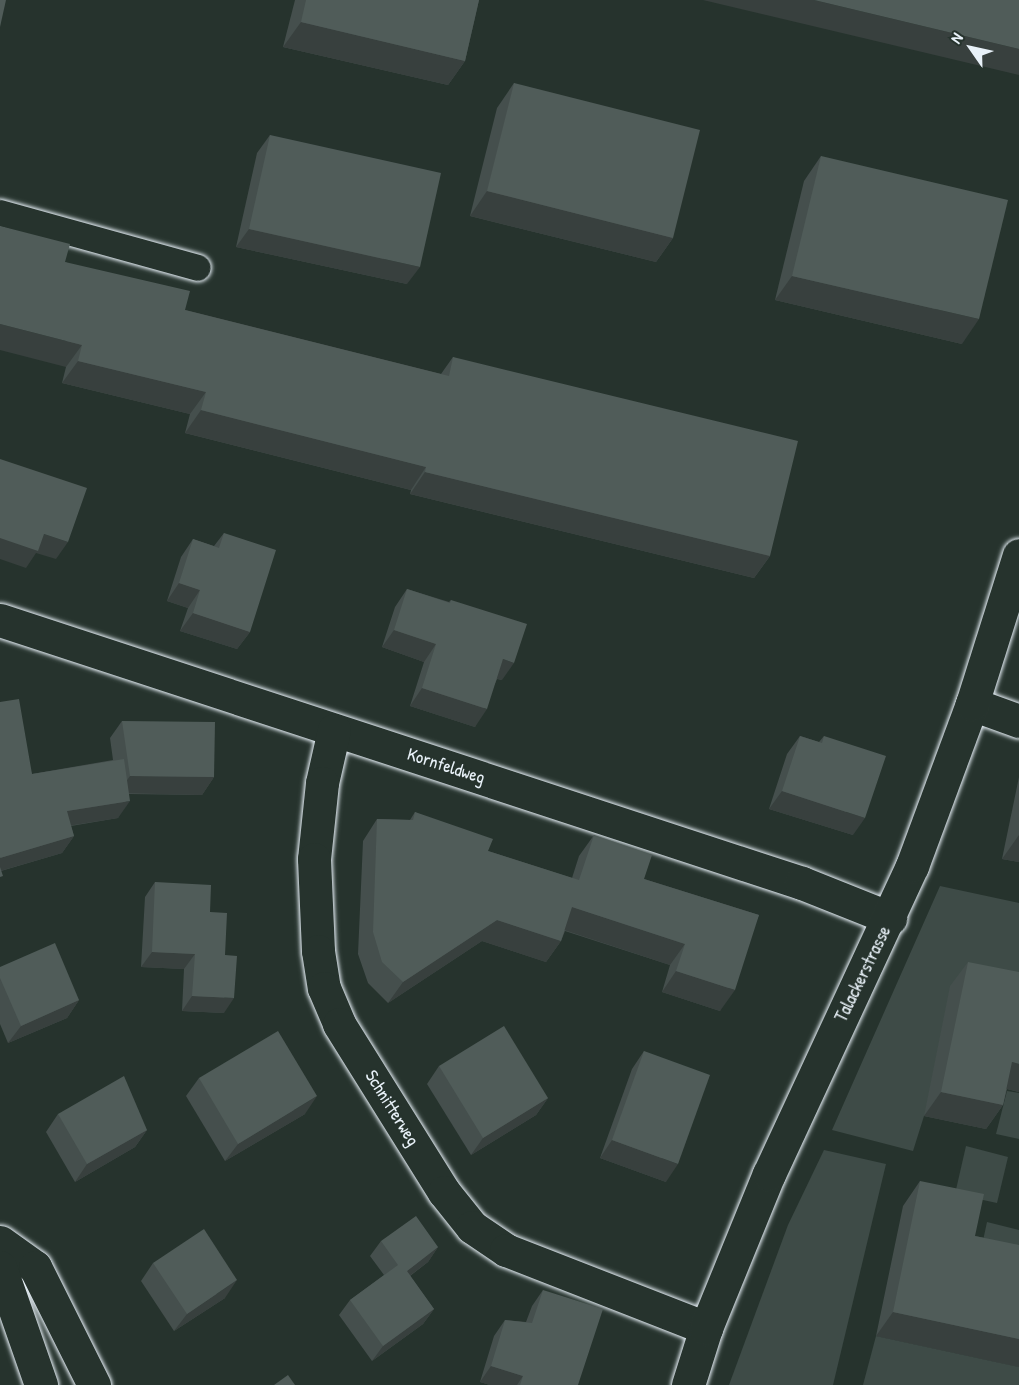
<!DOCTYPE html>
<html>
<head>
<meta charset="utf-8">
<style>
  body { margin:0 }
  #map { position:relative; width:1019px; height:1385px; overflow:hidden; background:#26332d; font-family:"Patrick Hand",sans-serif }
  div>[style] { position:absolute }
  .green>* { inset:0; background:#3e4b47 }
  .roads { filter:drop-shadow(0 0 2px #e8f1f8) drop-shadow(0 0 2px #e8f1f8) }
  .service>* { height:26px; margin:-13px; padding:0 13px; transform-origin:13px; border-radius:13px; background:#26332d }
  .minor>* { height:33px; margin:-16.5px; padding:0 16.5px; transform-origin:16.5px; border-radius:16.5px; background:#26332d }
  .secondary>* { height:33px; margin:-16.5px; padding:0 16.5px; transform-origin:16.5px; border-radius:16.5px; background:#26332d }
  .wall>* { inset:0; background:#454f4d }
  .shaded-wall>* { inset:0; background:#38403e }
  .building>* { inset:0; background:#505c59 }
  span { translate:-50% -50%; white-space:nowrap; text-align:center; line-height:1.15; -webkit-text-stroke:4.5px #26332d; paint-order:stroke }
  .street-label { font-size:18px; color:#e8f1f8 }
  .north { position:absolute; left:941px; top:18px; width:60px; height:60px; -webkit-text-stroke:4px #26332d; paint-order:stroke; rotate:304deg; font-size:16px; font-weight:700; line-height:24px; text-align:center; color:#e8f1f8 }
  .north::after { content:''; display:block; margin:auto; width:21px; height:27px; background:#e8f1f8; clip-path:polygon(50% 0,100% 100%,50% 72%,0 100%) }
</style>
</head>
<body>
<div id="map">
  <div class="green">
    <i style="clip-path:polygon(940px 886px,1019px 903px,1019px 1021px,924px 1116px,913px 1151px,832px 1130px)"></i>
    <i style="clip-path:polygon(1007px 1091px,1019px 1093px,1019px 1139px,996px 1134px)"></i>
    <i style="clip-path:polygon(966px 1146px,1008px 1157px,997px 1203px,955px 1194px)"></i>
    <i style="clip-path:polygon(824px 1150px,886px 1164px,833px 1385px,729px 1385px,788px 1225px)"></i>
    <i style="clip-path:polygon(987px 1222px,1019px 1230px,1019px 1273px,978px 1264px)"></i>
    <i style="clip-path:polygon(876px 1336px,1019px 1367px,1019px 1385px,863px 1385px)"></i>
  </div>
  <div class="roads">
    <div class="service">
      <i style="left:0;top:213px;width:205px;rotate:15.5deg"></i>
    </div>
    <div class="minor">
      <i style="left:0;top:620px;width:844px;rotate:18.16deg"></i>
      <i style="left:802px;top:883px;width:95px;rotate:21.7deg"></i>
      <i style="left:972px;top:704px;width:50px;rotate:19.9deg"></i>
      <i style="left:334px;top:730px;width:54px;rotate:102.8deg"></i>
      <i style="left:322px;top:783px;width:76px;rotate:96deg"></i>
      <i style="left:314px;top:859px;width:92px;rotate:87.5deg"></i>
      <i style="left:318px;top:951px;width:37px;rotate:81deg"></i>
      <i style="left:324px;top:988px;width:39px;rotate:67deg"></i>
      <i style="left:339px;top:1024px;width:198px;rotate:58deg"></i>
      <i style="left:444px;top:1192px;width:45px;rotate:51.3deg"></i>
      <i style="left:472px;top:1227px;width:41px;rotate:34.1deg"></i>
      <i style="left:506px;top:1250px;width:215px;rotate:21.3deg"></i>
      <i style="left:0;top:1242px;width:43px;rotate:35.5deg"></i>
      <i style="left:35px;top:1267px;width:132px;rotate:63.4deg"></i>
    </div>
    <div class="secondary">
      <i style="left:0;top:1267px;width:125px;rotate:70.8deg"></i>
      <i style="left:688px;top:1385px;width:60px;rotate:-72.5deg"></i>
      <i style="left:706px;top:1328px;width:166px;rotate:-67.8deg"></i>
      <i style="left:769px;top:1174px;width:340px;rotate:-65.1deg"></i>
      <i style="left:912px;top:866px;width:173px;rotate:-69.7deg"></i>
      <i style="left:972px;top:704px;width:156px;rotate:-72.5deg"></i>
    </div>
  </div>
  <div class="wall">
    <i style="clip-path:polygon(295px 0,479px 0,465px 61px,448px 85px,283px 47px)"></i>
    <i style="clip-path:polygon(514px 83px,673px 238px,656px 262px,470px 216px,497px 108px)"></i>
    <i style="clip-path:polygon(270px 135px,407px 284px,236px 247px,257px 153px)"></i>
    <i style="clip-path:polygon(821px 156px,962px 344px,775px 300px,804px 181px)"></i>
    <i style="clip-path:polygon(65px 262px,185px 310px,441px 374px,453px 357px,770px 556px,754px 578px,410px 494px,411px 490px,185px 433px,190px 414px,62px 383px,66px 367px)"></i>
    <i style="clip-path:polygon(224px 533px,250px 632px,237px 649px,180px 631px,188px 608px,167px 601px,181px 557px,193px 539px,214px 546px)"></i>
    <i style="clip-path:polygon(407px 589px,449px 602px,451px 600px,502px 680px,497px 679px,475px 727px,410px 706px,424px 662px,382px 647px,395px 607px)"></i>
    <i style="clip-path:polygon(0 702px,32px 774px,113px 760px,110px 738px,122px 721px,214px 777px,202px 795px,129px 794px,118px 818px,71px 826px,74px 836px,62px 853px,1px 871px)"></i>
    <i style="clip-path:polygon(800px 736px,819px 742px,824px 736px,853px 835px,769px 809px,787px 754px)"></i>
    <i style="clip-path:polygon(1019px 777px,1019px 862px,1002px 859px)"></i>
    <i style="clip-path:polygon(415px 812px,488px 851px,572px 878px,579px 856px,594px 835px,644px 879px,759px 915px,720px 1011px,662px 992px,670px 965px,565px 931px,561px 941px,546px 962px,482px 941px,388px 1003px,368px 983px,358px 954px,363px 841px,377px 819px,410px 820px)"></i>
    <i style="clip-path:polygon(155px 882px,210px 912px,225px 955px,224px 1013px,182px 1011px,184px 969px,141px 967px,145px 897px)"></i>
    <i style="clip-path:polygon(968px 962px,1019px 1092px,1007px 1089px,1003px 1105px,986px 1129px,924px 1116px,950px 986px)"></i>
    <i style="clip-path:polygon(0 967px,79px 1000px,67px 1018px,8px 1043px,0 1024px)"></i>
    <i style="clip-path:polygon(644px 1051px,666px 1182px,600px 1158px,632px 1069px)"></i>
    <i style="clip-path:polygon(439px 1066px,548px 1098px,536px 1115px,471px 1155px,427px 1084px)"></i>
    <i style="clip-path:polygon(199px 1078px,305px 1114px,225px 1161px,186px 1096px)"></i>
    <i style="clip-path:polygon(58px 1114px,147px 1130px,135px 1147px,75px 1182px,46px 1132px)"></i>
    <i style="clip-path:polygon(920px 1181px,975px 1236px,1019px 1245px,1019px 1367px,876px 1336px,903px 1206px)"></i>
    <i style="clip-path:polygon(381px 1241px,438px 1247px,428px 1262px,410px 1276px,434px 1309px,423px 1324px,372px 1361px,339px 1315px,350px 1300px,384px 1275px,370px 1256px)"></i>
    <i style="clip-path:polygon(153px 1263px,225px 1298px,174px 1331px,141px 1281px)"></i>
    <i style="clip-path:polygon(543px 1290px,578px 1385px,490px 1385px,480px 1382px,494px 1336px,505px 1320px,526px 1322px,532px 1306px)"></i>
  </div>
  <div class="shaded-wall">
    <i style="clip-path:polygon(703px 0,814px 0,1019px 49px,1019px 75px)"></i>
    <i style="clip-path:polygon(301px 22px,465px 61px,448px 85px,283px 47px)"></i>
    <i style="clip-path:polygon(487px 191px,673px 238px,656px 262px,470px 216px)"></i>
    <i style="clip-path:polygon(249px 229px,420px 267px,407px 284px,236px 247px)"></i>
    <i style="clip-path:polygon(792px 276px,979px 319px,962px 344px,775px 300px)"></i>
    <i style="clip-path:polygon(0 324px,82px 345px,66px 367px,0 350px)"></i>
    <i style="clip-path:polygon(78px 361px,206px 392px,190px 414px,62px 383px)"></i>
    <i style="clip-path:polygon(201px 410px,426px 467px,411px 490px,185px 433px)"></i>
    <i style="clip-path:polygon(425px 472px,770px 556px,754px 578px,410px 494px)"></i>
    <i style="clip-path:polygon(44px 534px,68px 542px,56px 559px,36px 553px,26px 568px,0 559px,0 538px)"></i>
    <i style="clip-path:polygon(179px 583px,200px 590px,188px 608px,167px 601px)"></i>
    <i style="clip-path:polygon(193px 613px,250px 632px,237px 649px,180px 631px)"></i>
    <i style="clip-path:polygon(394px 630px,436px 644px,424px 662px,382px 647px)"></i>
    <i style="clip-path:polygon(503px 659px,514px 663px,502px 680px,491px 677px)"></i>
    <i style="clip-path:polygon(422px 688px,487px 709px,475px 727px,410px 706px)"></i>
    <i style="clip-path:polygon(130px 776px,214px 777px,202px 795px,118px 793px)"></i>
    <i style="clip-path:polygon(782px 791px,865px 818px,853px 835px,769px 809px)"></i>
    <i style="clip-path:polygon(130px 801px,118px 818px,55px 828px,67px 811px)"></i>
    <i style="clip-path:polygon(1019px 835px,1019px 862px,1002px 859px)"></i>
    <i style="clip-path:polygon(74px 836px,62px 853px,0 871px,0 858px)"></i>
    <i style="clip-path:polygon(572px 907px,685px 944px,670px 965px,558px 928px)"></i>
    <i style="clip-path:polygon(497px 920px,561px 941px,546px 962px,482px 941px,388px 1003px,403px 982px)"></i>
    <i style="clip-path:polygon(152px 952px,195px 954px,184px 969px,141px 967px)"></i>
    <i style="clip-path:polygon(676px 971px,735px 990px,720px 1011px,662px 992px)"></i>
    <i style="clip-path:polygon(192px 996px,234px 998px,224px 1013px,182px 1011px)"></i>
    <i style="clip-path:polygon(79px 1000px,67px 1018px,8px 1043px,21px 1026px)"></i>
    <i style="clip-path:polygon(1012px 1062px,1019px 1064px,1019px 1092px,995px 1086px)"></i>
    <i style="clip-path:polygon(941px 1092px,1003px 1105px,986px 1129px,924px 1116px)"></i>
    <i style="clip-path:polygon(317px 1096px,305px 1114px,225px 1161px,238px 1144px)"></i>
    <i style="clip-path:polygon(548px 1098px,536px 1115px,471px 1155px,483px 1138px)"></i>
    <i style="clip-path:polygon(147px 1130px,135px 1147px,75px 1182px,87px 1164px)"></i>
    <i style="clip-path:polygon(612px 1140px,678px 1164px,666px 1182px,600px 1158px)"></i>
    <i style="clip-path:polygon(438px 1247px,428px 1262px,396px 1286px,407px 1271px)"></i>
    <i style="clip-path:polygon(237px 1280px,225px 1298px,174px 1331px,187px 1314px)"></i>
    <i style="clip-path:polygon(434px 1309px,423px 1324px,372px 1361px,383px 1346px)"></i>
    <i style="clip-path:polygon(893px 1312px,1019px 1339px,1019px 1367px,876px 1336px)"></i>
    <i style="clip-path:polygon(491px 1366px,523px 1376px,517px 1385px,490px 1385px,480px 1382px)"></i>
  </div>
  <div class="building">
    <i style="clip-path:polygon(0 0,6px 0,0 27px)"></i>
    <i style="clip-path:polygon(306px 0,479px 0,465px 61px,301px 22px)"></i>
    <i style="clip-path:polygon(814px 0,1019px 0,1019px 49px)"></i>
    <i style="clip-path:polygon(514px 83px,700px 130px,673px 238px,487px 191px)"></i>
    <i style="clip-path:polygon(270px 135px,441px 173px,420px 267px,249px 229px)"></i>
    <i style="clip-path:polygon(821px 156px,1008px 200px,979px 319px,792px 276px)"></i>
    <i style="clip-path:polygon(0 226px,70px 244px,65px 262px,190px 291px,185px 310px,449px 376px,453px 357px,798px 441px,770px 556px,425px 472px,426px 467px,201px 410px,206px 392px,78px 361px,82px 345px,0 324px)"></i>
    <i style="clip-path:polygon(0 459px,87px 488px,68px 542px,44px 534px,38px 551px,0 538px)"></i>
    <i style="clip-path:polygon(224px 533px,276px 550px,250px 632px,193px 613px,200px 590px,179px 583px,193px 539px,219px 548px)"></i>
    <i style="clip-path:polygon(407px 589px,450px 603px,451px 600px,527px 624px,514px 663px,503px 659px,487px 709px,422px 688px,436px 644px,394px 630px)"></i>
    <i style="clip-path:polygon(19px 699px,32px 774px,124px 759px,130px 801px,67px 811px,74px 836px,0 858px,0 702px)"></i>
    <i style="clip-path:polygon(122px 721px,215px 722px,214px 777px,130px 776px)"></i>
    <i style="clip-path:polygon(800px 736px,822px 743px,824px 736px,886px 756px,865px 818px,782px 791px)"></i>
    <i style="clip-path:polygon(415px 812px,493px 839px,488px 851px,579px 880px,594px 835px,652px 855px,644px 879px,759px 915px,735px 990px,676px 971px,685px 944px,572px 907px,561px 941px,497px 920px,403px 982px,382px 962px,373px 932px,377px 819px,413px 820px)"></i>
    <i style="clip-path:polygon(0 867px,3px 876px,0 877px)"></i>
    <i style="clip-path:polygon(155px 882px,211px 885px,210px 912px,227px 913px,225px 955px,237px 956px,234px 998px,192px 996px,195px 954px,152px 952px)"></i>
    <i style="clip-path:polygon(55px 943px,79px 1000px,21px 1026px,0 978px,0 967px)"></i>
    <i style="clip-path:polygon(968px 962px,1019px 972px,1019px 1064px,1012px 1062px,1003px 1105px,941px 1092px)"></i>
    <i style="clip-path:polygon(504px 1026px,548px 1098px,483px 1138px,439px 1066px)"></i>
    <i style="clip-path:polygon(278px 1031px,317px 1096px,238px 1144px,199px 1078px)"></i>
    <i style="clip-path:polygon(644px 1051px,710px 1075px,678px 1164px,612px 1140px)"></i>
    <i style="clip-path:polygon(124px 1076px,147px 1130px,87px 1164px,58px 1114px)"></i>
    <i style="clip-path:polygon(920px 1181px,984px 1194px,975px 1236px,1019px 1245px,1019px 1339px,893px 1312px)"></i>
    <i style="clip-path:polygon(416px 1216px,438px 1247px,407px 1271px,434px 1309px,383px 1346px,350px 1300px,398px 1265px,381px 1241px)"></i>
    <i style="clip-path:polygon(204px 1229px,237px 1280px,187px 1314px,153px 1263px)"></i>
    <i style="clip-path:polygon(543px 1290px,603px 1309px,578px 1385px,520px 1385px,523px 1376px,491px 1366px,505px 1320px,532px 1323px)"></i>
    <i style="clip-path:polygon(288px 1375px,295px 1385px,274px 1385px)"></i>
  </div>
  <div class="street-label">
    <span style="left:446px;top:766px;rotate:18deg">Kornfeldweg</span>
    <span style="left:863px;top:974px;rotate:-64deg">Talackerstrasse</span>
    <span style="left:392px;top:1108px;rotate:58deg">Schnitterweg</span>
  </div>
  <div class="north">N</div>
</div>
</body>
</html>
